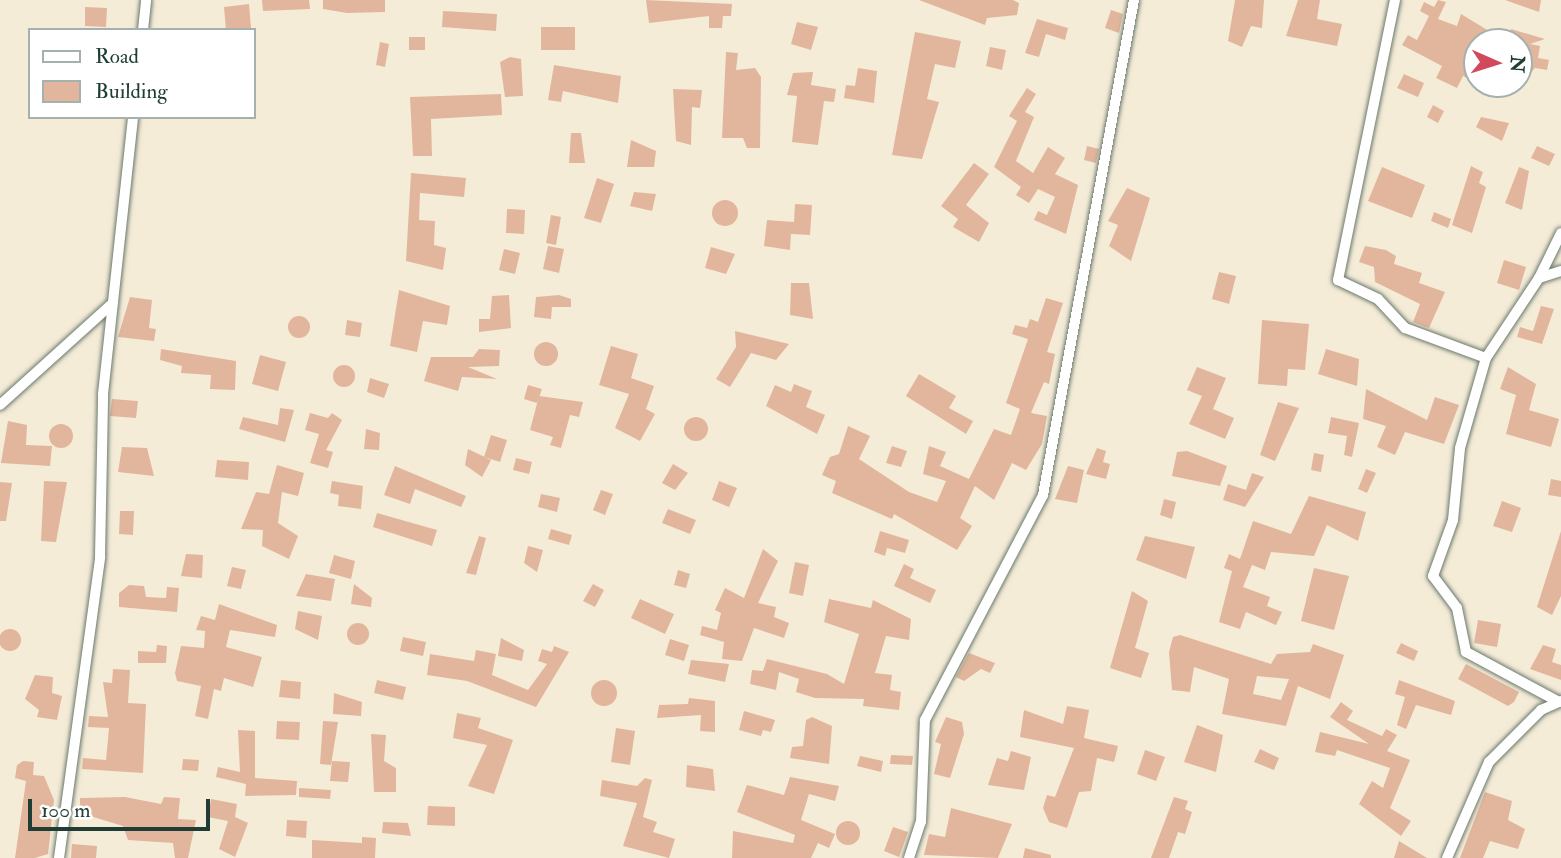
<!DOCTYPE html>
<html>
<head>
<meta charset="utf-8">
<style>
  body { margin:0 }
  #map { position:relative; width:1561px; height:858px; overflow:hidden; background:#f5ecd8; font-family:"IM FELL Double Pica",serif }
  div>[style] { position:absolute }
  .building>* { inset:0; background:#e2b69c }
  .round { border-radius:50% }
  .roads { filter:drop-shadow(0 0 2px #6a7a6d) drop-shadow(0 0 2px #6a7a6d) }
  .minor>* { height:10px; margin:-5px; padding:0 5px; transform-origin:5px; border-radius:5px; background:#fff }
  span { translate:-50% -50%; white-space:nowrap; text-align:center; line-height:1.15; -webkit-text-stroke:6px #fff; paint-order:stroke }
  .legend { position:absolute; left:28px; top:28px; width:228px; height:91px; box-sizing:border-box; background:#fff; border:2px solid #a5b1ae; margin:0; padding:9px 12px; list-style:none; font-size:21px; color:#1f3d34 }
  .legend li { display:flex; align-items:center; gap:14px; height:35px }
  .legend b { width:35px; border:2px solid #a5b1ae }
  .north { position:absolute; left:1463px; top:28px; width:70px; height:70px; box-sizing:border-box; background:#fff; border:2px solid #a5b1ae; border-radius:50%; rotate:93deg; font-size:19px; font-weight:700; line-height:28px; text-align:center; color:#1f3d34 }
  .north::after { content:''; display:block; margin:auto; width:24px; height:32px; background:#d1495b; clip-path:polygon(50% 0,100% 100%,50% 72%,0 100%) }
  .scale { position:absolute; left:28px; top:799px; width:182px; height:32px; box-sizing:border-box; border:4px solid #1f3d34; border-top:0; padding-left:9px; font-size:21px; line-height:24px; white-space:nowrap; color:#1f3d34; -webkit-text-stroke:5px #fff; paint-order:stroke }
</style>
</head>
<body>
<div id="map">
  <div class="building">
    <i style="clip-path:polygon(262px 0,309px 0,310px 9px,263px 11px)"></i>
    <i style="clip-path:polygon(323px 0,385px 0,385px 12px,347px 13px,323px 9px)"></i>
    <i style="clip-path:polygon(646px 0,732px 4px,731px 16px,723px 16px,722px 28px,709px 28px,709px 16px,649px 23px)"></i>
    <i style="clip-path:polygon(919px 0,1013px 0,1019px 3px,1017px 15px,987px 18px,985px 25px)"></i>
    <i style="clip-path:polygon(1235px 0,1264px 0,1262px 28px,1251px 26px,1242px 47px,1228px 41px)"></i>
    <i style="clip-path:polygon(1298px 0,1320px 0,1317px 19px,1342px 24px,1337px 46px,1286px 36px)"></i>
    <i style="clip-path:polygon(1438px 0,1446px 2px,1438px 19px,1457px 26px,1461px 14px,1507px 42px,1511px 29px,1545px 39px,1530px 44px,1540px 46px,1538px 58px,1549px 60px,1547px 70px,1535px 68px,1519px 86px,1519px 42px,1477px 42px,1477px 82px,1463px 76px,1457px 88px,1436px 78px,1442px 66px,1402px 45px,1408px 35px,1417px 40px,1429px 16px,1420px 11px,1424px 2px,1434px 7px)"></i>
    <i style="clip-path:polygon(1505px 0,1541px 0,1539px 12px)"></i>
    <i style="clip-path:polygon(249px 4px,251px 28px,226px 30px,224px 7px)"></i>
    <i style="clip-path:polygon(85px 7px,107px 8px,106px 27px,85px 26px)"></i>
    <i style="clip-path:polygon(1111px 10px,1123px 14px,1119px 33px,1105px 28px)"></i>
    <i style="clip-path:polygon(443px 11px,497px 14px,496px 31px,442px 27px)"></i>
    <i style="clip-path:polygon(1037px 19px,1068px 28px,1065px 40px,1046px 34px,1039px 57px,1025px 53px)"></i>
    <i style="clip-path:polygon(797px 22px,818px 27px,811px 50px,791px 44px)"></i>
    <i style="clip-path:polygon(541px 27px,575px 27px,575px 50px,541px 50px)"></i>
    <i style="clip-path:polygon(915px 32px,961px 41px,955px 68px,935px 64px,927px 99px,939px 102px,922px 159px,892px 155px)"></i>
    <i style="clip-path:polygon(409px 37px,425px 37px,425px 50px,409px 50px)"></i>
    <i style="clip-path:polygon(380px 42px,389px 44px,385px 67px,376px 65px)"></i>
    <i style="clip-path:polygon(990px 47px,1006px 50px,1002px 70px,986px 66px)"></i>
    <i style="clip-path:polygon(726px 52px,738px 53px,736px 70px,755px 68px,761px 77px,760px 148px,747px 148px,743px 138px,722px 138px)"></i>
    <i style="clip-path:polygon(510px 57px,521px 59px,523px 96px,505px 97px,500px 62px)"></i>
    <i style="clip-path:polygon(554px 65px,621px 76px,618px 103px,563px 91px,561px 102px,548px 100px)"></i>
    <i style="clip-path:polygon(858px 68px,877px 71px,874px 103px,844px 98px,846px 85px,855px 86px)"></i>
    <i style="clip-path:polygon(813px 72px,811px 85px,836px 89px,834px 102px,824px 101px,818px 145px,792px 142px,797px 96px,787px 95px,793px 73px)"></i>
    <i style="clip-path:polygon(1404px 74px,1424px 83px,1418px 97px,1397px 88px)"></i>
    <i style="clip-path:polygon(1027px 88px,1036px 94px,1025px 112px,1034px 117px,1016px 161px,1033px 173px,1048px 147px,1065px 158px,1055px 174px,1078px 185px,1066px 234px,1034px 220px,1038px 211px,1047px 215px,1055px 197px,1038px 189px,1029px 203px,1016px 195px,1021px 187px,994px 167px,1017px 121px,1009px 116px)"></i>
    <i style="clip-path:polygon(673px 89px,702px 90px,700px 108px,692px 107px,691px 145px,676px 141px)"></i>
    <i style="clip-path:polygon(501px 94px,502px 115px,431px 119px,432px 156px,413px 156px,410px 97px)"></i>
    <i style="clip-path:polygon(1433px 105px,1444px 111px,1438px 123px,1427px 117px)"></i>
    <i style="clip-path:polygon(1481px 117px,1509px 123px,1502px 141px,1476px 127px)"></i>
    <i style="clip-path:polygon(571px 133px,581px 133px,585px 163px,569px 163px)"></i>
    <i style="clip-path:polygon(631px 140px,656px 151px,654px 167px,627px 167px)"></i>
    <i style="clip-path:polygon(1087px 146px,1099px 149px,1096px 163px,1084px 160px)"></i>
    <i style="clip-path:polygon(1537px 146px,1555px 154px,1549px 166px,1531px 158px)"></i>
    <i style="clip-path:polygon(974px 163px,989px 174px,966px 205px,989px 223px,979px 242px,953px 227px,958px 219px,941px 206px)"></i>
    <i style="clip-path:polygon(1471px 166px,1483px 172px,1479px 183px,1486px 187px,1472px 233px,1452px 225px)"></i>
    <i style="clip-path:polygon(1382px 167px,1425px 185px,1412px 218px,1368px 201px)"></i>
    <i style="clip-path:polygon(1519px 167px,1529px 171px,1522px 210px,1505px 203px)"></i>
    <i style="clip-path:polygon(411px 173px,466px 178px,464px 197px,420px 193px,419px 220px,435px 221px,434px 245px,446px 248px,443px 270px,406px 261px)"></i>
    <i style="clip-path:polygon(597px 178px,614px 184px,601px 223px,584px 218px)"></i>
    <i style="clip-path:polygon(1127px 188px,1150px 198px,1131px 261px,1109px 246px,1118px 225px,1108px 221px)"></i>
    <i style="clip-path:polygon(634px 192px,656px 194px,652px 211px,630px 206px)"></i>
    <i class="round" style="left:712px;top:200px;width:26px;height:26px"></i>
    <i style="clip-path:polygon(795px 204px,812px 205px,810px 235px,791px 234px,790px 250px,764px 246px,767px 220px,794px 222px)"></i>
    <i style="clip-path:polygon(507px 209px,525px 210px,524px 234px,506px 233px)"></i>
    <i style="clip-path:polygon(1434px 212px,1451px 219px,1448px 228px,1431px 221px)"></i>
    <i style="clip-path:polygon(551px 215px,561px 217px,556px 245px,546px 243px)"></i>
    <i style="clip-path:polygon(548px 246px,564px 249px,559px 273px,543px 269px)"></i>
    <i style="clip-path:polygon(1365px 246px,1386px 250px,1396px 256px,1394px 264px,1422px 273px,1419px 283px,1445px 292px,1429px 328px,1413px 322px,1420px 304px,1375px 282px,1374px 267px,1359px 262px)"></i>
    <i style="clip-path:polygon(711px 247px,735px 254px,726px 274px,705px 268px)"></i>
    <i style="clip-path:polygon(504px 249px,520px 253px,515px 274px,499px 270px)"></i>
    <i style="clip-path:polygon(1504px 260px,1526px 267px,1519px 290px,1497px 283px)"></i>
    <i style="clip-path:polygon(1219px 272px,1236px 276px,1229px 304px,1212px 299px)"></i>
    <i style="clip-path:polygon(791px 283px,809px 283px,813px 319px,790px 315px)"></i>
    <i style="clip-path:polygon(399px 290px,450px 306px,447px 325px,423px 321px,417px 352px,390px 346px)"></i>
    <i style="clip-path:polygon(509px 295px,511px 328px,479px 332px,479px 319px,490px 319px,492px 296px)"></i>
    <i style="clip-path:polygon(559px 295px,571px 299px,571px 307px,552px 307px,551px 319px,534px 317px,536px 297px)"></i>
    <i style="clip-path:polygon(130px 297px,152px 300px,149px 328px,156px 329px,154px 341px,118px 337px)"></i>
    <i style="clip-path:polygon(1046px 298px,1063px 303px,1047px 352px,1055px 354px,1049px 384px,1044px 382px,1031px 413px,1047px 416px,1042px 444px,1026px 470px,1012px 463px,994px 500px,975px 486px,960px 518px,972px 526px,957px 550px,894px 514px,892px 519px,832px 493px,836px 481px,822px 475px,830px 457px,839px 454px,848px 426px,870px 436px,859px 459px,909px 492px,937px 502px,946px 481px,923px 474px,929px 446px,946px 452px,940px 466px,969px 479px,994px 429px,1011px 435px,1020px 409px,1006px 403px,1028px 339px,1012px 334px,1015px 325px,1027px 328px,1030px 319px,1038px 322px)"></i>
    <i style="clip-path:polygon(1541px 306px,1554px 309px,1542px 344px,1517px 337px,1520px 327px,1533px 331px)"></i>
    <i class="round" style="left:288px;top:316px;width:22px;height:22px"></i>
    <i style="clip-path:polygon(347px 320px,362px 323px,360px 337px,345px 335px)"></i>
    <i style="clip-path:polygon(1262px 320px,1309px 324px,1305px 370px,1288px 369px,1287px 386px,1258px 384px)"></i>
    <i style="clip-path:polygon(735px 331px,789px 344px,776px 360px,751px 353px,730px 387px,716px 379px,736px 347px)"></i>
    <i class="round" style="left:534px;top:342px;width:24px;height:24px"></i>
    <i style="clip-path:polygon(611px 346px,638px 354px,631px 378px,654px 386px,646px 409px,655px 414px,640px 441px,615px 428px,629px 394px,599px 385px)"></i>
    <i style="clip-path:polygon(161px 349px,236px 361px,235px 390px,210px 389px,211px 375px,181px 373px,182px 366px,160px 360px)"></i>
    <i style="clip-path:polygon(479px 349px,500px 350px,499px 366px,468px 367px,497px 379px,462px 377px,458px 391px,424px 381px,431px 357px,473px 357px)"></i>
    <i style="clip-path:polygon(1326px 349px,1359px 359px,1357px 386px,1318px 374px)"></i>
    <i style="clip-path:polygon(260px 355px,286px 362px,278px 391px,252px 384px)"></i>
    <i class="round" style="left:333px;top:365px;width:22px;height:22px"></i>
    <i style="clip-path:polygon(1197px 367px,1226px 378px,1213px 409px,1234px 418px,1225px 439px,1189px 424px,1202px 396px,1187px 390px)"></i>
    <i style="clip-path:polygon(1508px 367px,1536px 384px,1529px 410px,1559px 419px,1551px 447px,1506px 434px,1516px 395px,1500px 389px)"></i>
    <i style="clip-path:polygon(919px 374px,956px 396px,949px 408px,973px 421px,966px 434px,906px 396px)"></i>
    <i style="clip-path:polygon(370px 378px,389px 384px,384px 398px,367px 392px)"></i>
    <i style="clip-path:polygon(794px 384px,812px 391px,806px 407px,825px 415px,817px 434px,766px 406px,775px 385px,791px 392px)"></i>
    <i style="clip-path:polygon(528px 385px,542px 389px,537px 403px,524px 399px)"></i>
    <i style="clip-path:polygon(1366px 389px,1427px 420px,1435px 397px,1459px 405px,1444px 444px,1405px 432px,1395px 455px,1377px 447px,1386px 426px,1363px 419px)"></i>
    <i style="clip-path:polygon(539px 396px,583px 402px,579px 417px,570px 415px,561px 448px,550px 445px,553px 437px,530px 430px)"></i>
    <i style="clip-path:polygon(112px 399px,138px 401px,136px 418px,110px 416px)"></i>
    <i style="clip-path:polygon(1278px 402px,1299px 408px,1275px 461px,1260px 455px)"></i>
    <i style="clip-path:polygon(280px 408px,294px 410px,285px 442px,239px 429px,243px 417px,278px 425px)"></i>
    <i style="clip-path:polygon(310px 413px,328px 418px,332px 413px,342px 420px,326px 450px,333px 452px,328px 468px,310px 463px,319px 434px,305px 430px)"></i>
    <i class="round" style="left:684px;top:417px;width:24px;height:24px"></i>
    <i style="clip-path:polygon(1331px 417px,1359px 423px,1352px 457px,1344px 455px,1347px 436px,1328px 433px)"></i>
    <i style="clip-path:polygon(8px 421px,27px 425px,26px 445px,52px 446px,50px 466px,1px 463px)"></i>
    <i class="round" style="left:49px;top:424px;width:24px;height:24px"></i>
    <i style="clip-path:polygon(366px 429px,380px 433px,379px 450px,364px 449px)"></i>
    <i style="clip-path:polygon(491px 435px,507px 440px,500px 462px,484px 457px)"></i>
    <i style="clip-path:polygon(892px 446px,907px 451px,901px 467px,886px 463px)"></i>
    <i style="clip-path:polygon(122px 447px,147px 448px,154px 476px,118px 472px)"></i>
    <i style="clip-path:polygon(1097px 448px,1106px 451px,1103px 462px,1110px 464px,1106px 479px,1086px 474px)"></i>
    <i style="clip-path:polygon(468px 449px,491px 460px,482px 477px,465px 465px)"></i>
    <i style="clip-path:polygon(1187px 451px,1227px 466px,1220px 486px,1172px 476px,1177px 452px)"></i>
    <i style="clip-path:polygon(1314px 453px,1324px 455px,1321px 472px,1311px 470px)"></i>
    <i style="clip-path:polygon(516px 458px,532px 462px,529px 474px,513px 470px)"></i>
    <i style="clip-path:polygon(217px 460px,249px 462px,248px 480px,215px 477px)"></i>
    <i style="clip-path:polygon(673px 464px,688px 473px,675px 490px,662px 483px)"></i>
    <i style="clip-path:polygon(277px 465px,304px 473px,298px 496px,282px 492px,278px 523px,298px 536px,289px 559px,262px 546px,263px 530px,241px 529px,256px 492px,269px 494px)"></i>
    <i style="clip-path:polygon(395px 466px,466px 496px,461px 507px,415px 489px,410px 504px,384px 495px)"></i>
    <i style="clip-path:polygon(1068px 466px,1084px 470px,1077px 503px,1055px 499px)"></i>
    <i style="clip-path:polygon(1366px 469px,1376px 473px,1367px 493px,1358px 489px)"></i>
    <i style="clip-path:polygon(1252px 473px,1264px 477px,1245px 507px,1223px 500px,1228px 484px,1246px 490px)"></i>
    <i style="clip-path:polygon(1551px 479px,1561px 481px,1561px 497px,1548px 495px)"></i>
    <i style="clip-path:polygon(44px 481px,67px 482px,56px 542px,41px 541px)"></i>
    <i style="clip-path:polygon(332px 481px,363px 486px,361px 509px,338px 506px,339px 495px,330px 493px)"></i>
    <i style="clip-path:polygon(719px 481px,737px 488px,729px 507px,712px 500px)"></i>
    <i style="clip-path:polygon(0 482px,12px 483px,6px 521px,0 521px)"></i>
    <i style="clip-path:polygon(601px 490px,613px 494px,605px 515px,593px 510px)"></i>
    <i style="clip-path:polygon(541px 494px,560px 498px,557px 512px,538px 507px)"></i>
    <i style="clip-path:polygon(1309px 496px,1366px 512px,1358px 541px,1327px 525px,1314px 556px,1271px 552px,1265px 570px,1252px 565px,1243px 587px,1270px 597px,1267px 606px,1282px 612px,1276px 625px,1246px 612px,1240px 629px,1219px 622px,1232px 571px,1224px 568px,1229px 554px,1240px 559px,1253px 521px,1291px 534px)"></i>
    <i style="clip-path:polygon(1164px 499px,1176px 502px,1172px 519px,1160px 515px)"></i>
    <i style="clip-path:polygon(1502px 501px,1521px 508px,1512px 532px,1493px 526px)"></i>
    <i style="clip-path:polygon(668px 509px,696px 520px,690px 534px,662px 523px)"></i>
    <i style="clip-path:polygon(120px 511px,134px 511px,133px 535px,119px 534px)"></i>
    <i style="clip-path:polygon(377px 513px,437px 530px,432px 546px,373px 527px)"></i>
    <i style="clip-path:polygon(551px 529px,572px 535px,569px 545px,548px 539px)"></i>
    <i style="clip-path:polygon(880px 531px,909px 540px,905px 553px,887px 548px,885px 556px,874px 552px)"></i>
    <i style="clip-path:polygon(1561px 531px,1561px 596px,1552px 615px,1537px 607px)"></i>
    <i style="clip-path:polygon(479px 536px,486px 538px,476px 575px,466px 573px)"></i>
    <i style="clip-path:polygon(1145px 536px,1195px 547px,1186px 579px,1136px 560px)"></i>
    <i style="clip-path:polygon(528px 546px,543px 550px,537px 572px,524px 563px)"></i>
    <i style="clip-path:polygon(763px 549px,778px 561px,758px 603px,776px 607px,774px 617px,789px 623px,784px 638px,754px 628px,742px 661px,722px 659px,724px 642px,700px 635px,702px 626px,717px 630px,721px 613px,715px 610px,725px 588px,744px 598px)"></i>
    <i style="clip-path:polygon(186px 554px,203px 555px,202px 578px,181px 576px)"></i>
    <i style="clip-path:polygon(334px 555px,355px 561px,351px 579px,329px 573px)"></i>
    <i style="clip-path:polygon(795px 562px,809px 565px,803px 596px,789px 593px)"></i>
    <i style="clip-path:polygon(904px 564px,914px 569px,910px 578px,936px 590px,930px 603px,894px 586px)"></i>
    <i style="clip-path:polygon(232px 567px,246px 570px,241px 589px,227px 586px)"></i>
    <i style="clip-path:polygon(1314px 568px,1349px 576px,1334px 630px,1301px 621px)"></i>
    <i style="clip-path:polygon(678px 570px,690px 574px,686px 588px,674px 585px)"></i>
    <i style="clip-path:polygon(306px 574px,335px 579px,331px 601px,296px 596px)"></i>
    <i style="clip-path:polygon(354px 584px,372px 598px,371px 607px,351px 604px)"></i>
    <i style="clip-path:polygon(593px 584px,604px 590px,595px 607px,583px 601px)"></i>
    <i style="clip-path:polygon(129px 585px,144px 586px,146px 597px,166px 598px,167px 587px,179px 588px,177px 612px,119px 607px,119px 593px)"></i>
    <i style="clip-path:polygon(1132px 591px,1148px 601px,1135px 648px,1149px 653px,1141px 678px,1110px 668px)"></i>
    <i style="clip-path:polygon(640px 599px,674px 614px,665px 634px,631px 618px)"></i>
    <i style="clip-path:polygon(829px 599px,871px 608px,873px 600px,911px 619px,909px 640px,886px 636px,875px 673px,892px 675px,890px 690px,901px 692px,899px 710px,863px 706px,864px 699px,815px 698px,796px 692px,799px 679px,779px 672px,776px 690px,750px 684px,752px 670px,763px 671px,767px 659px,827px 674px,844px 684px,859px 634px,824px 622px)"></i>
    <i style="clip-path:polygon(219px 604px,277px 625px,275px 637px,230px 630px,226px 647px,262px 657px,253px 687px,224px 678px,221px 691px,214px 689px,208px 719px,195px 716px,201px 686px,177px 681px,175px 673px,181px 646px,204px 648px,205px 631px,196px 630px,201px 616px,215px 620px)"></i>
    <i style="clip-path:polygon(298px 611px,322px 616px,318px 640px,295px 629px)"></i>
    <i style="clip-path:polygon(1478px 620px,1501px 624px,1497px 647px,1474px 643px)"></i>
    <i class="round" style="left:347px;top:623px;width:22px;height:22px"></i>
    <i class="round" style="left:-1px;top:629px;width:22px;height:22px"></i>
    <i style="clip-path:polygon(evenodd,1180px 635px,1271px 664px,1277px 654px,1310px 652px,1313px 644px,1344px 655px,1330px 699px,1298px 686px,1286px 726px,1222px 714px,1229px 679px,1194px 667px,1190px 692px,1172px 690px,1169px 652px,1173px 637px,1180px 635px,1257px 676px,1289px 679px,1281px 700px,1253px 694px,1257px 676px)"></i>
    <i style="clip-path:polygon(403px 637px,426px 642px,423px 656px,400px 651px)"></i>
    <i style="clip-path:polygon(501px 638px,524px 650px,522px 661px,498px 656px)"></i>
    <i style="clip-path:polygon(670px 639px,689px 645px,684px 661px,665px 655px)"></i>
    <i style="clip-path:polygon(1401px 643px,1418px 651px,1414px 661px,1396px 653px)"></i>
    <i style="clip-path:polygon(157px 645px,167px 646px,166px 663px,138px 663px,138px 651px,156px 652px)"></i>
    <i style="clip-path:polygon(1543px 645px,1556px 649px,1552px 662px,1561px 665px,1561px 680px,1530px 669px)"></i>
    <i style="clip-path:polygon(554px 646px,569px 652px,536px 707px,467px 681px,427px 675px,430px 654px,474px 661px,476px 650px,496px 654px,492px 675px,528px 690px,547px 664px,538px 661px,542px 649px,552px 652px)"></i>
    <i style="clip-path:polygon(969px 653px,995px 663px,990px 673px,981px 669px,964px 681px,956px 677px)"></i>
    <i style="clip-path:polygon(691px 660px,729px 664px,725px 682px,688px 674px)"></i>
    <i style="clip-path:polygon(1466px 664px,1519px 692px,1514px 702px,1508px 706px,1458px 679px)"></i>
    <i style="clip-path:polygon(113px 669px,130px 670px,128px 703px,146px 704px,143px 773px,82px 769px,83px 758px,106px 760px,109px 728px,88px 727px,89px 716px,108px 717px,103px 682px,112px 683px)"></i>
    <i style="clip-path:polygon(35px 675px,53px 677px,52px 693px,62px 696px,57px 720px,37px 717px,39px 710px,25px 699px)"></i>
    <i style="clip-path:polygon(281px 680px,301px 682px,300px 699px,279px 697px)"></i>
    <i style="clip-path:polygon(377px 680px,406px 687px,403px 700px,374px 693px)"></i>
    <i style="clip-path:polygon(1399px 680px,1455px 701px,1451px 715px,1416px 705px,1406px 729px,1397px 725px,1405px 697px,1395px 694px)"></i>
    <i class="round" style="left:591px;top:680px;width:26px;height:26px"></i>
    <i style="clip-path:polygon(334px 693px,362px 702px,361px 716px,333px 714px)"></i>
    <i style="clip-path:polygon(689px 698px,715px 701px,715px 732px,700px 731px,701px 715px,657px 718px,659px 705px,688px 704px)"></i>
    <i style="clip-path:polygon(1341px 702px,1353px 711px,1347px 720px,1382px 736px,1386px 729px,1397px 735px,1387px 751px,1410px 760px,1390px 808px,1411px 821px,1401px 836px,1359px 804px,1372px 781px,1383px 788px,1390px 768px,1337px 750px,1335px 756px,1315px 752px,1320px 732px,1369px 744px,1330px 717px)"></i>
    <i style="clip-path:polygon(1067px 706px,1089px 710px,1084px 738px,1118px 746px,1114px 762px,1097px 758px,1091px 791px,1079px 792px,1067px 828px,1049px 822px,1043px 808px,1047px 795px,1055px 797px,1074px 748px,1020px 737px,1024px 710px,1063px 724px)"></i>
    <i style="clip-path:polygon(744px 711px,775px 720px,771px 732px,763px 730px,761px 736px,739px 730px)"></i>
    <i style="clip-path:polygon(457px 713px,481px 718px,478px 728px,513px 740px,494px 794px,468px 786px,487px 745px,453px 738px)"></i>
    <i style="clip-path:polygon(812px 717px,832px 726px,829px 764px,790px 758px,792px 747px,803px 746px,806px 720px)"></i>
    <i style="clip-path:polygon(946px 717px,962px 722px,964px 734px,950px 778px,934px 774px,941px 744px,935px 742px)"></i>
    <i style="clip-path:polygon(277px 721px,300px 722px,299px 740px,276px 739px)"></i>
    <i style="clip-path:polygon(323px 721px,338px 722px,331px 765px,320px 764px)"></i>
    <i style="clip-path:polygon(1197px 725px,1223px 735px,1216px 772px,1184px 762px)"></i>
    <i style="clip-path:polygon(616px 728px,635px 731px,630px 765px,611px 762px)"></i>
    <i style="clip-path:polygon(238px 730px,255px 731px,255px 778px,297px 781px,296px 795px,245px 796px,246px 784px,216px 777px,218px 767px,240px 772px)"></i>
    <i style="clip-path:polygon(371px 734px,386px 735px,384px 761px,396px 768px,396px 792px,374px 792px)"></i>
    <i style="clip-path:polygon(1260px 749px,1279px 758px,1274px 770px,1254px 762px)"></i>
    <i style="clip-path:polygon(1145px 750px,1165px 757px,1156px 781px,1137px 774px)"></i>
    <i style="clip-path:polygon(1011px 751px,1031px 757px,1024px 790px,988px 785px,997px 758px,1008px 761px)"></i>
    <i style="clip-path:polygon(891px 755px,913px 756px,912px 765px,890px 764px)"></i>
    <i style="clip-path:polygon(860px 756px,883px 761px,881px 772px,857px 766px)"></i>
    <i style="clip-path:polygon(183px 759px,199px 760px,198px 771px,182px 770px)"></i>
    <i style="clip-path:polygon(23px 761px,34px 762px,33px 775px,44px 776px,54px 800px,48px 854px,35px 858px,15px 858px,26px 781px,15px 778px,17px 765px)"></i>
    <i style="clip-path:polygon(332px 761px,350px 762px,348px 782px,330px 781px)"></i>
    <i style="clip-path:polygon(687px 765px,713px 769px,715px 791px,686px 787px)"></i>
    <i style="clip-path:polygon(790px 777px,839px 786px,835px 801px,809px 794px,801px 820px,835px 834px,829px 848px,818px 843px,811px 858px,732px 858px,733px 831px,793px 843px,795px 835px,737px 812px,747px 785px,784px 795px)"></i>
    <i style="clip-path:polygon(645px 778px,652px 780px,643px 817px,657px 822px,653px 832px,675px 839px,669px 858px,623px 846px,637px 803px,600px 796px,602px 780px,637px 786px)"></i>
    <i style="clip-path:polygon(299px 788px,331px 790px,330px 799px,299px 797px)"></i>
    <i style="clip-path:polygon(1485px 792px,1512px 801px,1508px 820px,1525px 829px,1518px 849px,1490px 841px,1483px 858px,1460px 858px)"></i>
    <i style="clip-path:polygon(125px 797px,161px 804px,164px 797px,180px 798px,178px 819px,196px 820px,188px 858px,175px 858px,173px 843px,128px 840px,123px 826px,80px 813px,80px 798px)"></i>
    <i style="clip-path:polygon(1174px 797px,1188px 801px,1185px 809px,1192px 812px,1185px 834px,1178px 832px,1169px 858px,1151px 858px)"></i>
    <i style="clip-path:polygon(211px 799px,237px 804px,235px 817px,248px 823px,235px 857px,219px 849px,228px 821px,208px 817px)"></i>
    <i style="clip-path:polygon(428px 806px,455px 807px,455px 826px,427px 825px)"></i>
    <i style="clip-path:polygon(951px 808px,1012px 824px,998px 858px,924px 855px,929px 834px,945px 837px)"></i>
    <i style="clip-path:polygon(287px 820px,307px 821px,306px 838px,286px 836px)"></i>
    <i class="round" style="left:836px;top:821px;width:24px;height:24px"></i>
    <i style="clip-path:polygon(383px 822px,408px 823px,411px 836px,382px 833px)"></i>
    <i style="clip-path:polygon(893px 827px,908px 832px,899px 857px,884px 851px)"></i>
    <i style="clip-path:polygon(362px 837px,376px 838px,375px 858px,312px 858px,312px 840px,362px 843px)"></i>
    <i style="clip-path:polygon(1399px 841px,1427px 858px,1394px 858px)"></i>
    <i style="clip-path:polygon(72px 844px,97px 846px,96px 858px,71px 858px)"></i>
    <i style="clip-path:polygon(1025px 848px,1051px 855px,1051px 858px,1023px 858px)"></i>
  </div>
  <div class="roads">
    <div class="minor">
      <i style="left:1395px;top:0;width:286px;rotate:101.5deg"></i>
      <i style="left:1338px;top:280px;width:44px;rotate:25.4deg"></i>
      <i style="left:1378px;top:299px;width:40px;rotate:47deg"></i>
      <i style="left:1405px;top:328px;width:86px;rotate:20.3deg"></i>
      <i style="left:143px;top:30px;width:30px;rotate:-84deg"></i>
      <i style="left:1539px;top:278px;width:50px;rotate:-63.9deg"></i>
      <i style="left:0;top:405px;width:152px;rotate:-42.1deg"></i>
      <i style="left:1559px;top:702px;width:106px;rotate:-151.7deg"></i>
      <i style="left:1466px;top:652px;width:45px;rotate:-101.6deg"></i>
      <i style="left:1457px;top:608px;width:40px;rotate:-127deg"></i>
      <i style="left:1433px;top:576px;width:59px;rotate:-70.3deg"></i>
      <i style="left:1453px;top:520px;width:72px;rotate:-84.4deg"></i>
      <i style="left:1460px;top:448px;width:94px;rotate:-73.9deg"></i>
      <i style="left:1486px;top:358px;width:96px;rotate:-56.5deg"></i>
      <i style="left:1539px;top:278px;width:23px;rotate:-18deg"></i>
      <i style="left:59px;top:858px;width:304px;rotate:-82.2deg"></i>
      <i style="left:100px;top:557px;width:163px;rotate:-88.9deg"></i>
      <i style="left:103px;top:394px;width:279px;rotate:-83.8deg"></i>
      <i style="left:909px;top:858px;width:38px;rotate:-72deg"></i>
      <i style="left:921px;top:822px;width:102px;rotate:-87.8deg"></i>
      <i style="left:925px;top:720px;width:254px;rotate:-62.3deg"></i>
      <i style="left:1043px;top:495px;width:503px;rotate:-79.58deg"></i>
      <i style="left:1447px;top:858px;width:105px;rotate:-66.4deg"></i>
      <i style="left:1489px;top:762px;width:74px;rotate:-45deg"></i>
      <i style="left:1541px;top:710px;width:22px;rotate:-24deg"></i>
    </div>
  </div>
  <ul class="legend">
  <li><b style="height:9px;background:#fff"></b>Road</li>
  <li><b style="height:19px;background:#e2b69c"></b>Building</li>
  </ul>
  <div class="north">N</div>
  <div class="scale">100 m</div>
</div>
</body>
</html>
